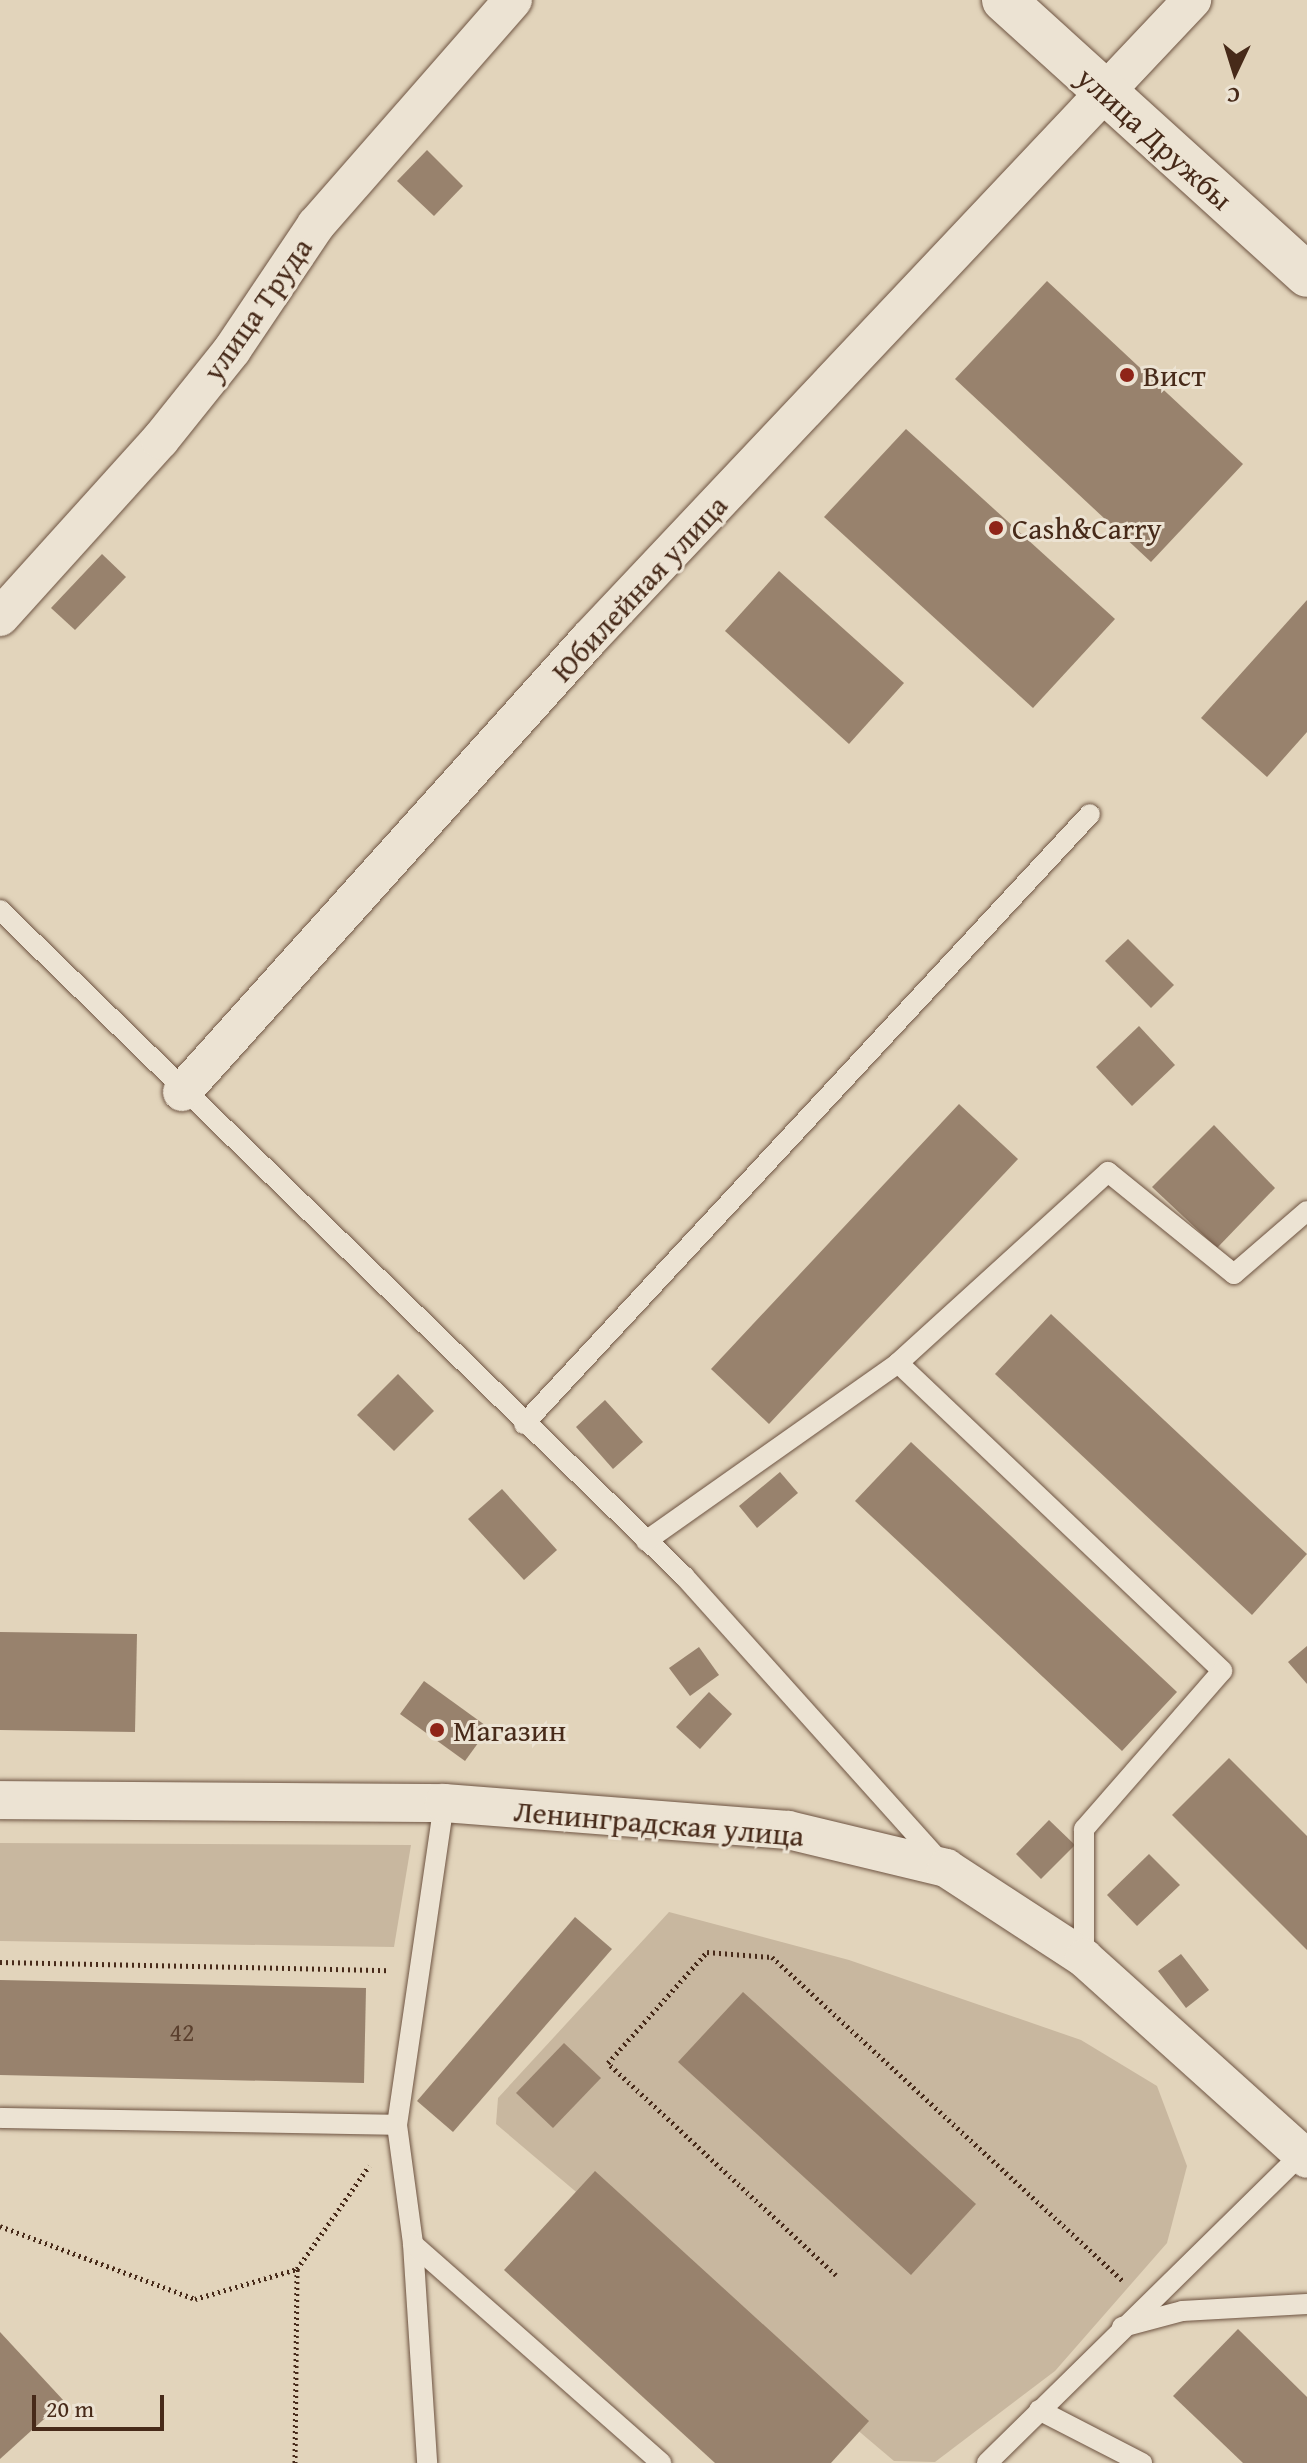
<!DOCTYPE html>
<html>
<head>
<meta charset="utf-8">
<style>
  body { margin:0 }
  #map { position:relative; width:1307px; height:2463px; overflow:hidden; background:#e2d4bb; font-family:"Gentium Book Plus",serif }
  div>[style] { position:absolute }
  .green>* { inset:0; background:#c8b79f }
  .building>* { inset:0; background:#98826d }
  .path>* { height:5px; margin-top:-2.5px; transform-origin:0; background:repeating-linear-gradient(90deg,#472a19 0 2px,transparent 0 6px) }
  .roads { filter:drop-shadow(0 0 2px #6e5442) drop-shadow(0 0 2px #6e5442) }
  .lane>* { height:20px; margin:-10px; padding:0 10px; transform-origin:10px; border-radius:10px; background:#ece3d3 }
  .street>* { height:38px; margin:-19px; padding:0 19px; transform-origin:19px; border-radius:19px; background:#ece3d3 }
  .secondary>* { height:44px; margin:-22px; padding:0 22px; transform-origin:22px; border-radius:22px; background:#ece3d3 }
  .dots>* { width:22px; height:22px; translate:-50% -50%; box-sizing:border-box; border:4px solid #ece3d3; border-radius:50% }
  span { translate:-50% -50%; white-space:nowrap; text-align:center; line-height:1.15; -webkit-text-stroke:6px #ece3d3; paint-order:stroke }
  .number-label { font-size:26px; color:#5b402e }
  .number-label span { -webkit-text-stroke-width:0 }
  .street-label { font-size:30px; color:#472a19 }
  .poi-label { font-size:30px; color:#472a19 }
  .left { translate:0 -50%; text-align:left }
  .north { position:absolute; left:1195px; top:32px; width:80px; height:80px; -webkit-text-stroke:6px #ece3d3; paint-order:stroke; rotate:184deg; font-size:22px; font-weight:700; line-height:32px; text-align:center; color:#472a19 }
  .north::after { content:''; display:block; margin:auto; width:28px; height:36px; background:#472a19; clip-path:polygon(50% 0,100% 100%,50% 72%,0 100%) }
  .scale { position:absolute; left:32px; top:2395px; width:132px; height:36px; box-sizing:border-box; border:4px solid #472a19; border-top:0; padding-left:10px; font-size:24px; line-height:28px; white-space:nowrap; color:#472a19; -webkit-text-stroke:6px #ece3d3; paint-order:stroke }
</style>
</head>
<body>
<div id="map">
  <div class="green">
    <i style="clip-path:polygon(0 1843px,411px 1845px,394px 1947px,0 1941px)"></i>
    <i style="clip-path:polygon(669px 1912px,849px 1960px,1081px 2040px,1157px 2086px,1187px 2166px,1167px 2243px,1055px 2371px,935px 2462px,894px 2461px,496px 2124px,498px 2098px)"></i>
  </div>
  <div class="building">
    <i style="clip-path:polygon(427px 150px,463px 186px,434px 216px,397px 181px)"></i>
    <i style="clip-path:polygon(1047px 281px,1243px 464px,1151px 562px,955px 379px)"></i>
    <i style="clip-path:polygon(906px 429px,1115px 619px,1033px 708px,824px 517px)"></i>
    <i style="clip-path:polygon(102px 554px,126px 577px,75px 630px,51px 608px)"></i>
    <i style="clip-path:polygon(779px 571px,904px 683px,849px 744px,725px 631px)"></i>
    <i style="clip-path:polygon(1307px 600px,1307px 732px,1267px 777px,1201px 718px)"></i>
    <i style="clip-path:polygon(1128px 939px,1174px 985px,1151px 1008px,1105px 961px)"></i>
    <i style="clip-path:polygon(1139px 1026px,1175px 1065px,1132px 1106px,1096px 1067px)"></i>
    <i style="clip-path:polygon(959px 1104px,1018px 1159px,769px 1424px,711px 1369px)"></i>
    <i style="clip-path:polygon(1214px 1125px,1275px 1188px,1217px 1248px,1152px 1187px)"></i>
    <i style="clip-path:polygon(1051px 1314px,1307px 1554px,1252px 1615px,995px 1374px)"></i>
    <i style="clip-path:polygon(398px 1374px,434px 1411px,394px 1451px,357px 1415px)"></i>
    <i style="clip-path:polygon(605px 1400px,643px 1442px,613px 1469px,576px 1427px)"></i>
    <i style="clip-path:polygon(911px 1442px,1177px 1692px,1122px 1751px,855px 1501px)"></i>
    <i style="clip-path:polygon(780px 1472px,798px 1493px,757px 1528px,739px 1506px)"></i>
    <i style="clip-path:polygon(502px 1489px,557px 1550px,524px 1580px,468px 1519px)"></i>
    <i style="clip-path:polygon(0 1632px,137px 1634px,135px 1732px,0 1730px)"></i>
    <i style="clip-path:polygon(1307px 1646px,1307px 1684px,1288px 1662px)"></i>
    <i style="clip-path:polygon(699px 1647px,719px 1675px,690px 1696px,669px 1668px)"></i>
    <i style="clip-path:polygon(424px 1681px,489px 1728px,465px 1761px,400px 1714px)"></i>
    <i style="clip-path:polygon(709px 1692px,732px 1714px,700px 1749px,676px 1727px)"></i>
    <i style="clip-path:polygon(1229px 1758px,1307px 1836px,1307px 1950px,1172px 1815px)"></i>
    <i style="clip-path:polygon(1049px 1820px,1075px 1845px,1041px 1879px,1016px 1854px)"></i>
    <i style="clip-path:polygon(1149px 1854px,1180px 1885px,1137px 1926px,1107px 1895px)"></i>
    <i style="clip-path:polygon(575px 1917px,612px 1949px,453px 2132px,417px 2101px)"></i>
    <i style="clip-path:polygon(1181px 1954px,1209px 1990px,1186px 2008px,1158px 1971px)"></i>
    <i style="clip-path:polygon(0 1980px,366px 1988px,364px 2083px,0 2075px)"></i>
    <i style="clip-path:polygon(743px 1992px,976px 2204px,911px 2275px,678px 2062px)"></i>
    <i style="clip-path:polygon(564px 2043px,601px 2078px,553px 2128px,516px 2093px)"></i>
    <i style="clip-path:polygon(595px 2171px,869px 2421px,831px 2463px,715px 2463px,504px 2270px)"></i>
    <i style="clip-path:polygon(1238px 2329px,1307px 2397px,1307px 2463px,1243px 2463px,1173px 2396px)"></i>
    <i style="clip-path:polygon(0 2332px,64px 2401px,0 2459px)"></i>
  </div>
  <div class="path">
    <i style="left:0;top:1962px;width:389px;rotate:1.2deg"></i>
    <i style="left:0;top:2226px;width:208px;rotate:20.5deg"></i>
    <i style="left:195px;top:2299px;width:106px;rotate:-16.4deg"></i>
    <i style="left:297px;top:2269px;width:126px;rotate:-55deg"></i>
    <i style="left:836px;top:2275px;width:311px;rotate:-137.1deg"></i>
    <i style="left:608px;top:2063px;width:149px;rotate:-48.3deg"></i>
    <i style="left:707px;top:1952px;width:65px;rotate:4.4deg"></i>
    <i style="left:772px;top:1957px;width:479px;rotate:42.7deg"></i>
    <i style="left:295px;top:2463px;width:194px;rotate:-89.4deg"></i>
  </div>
  <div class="roads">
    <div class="lane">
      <i style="left:0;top:910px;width:955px;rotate:44.24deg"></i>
      <i style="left:684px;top:1576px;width:385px;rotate:48.1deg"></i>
      <i style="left:898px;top:1363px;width:447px;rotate:43.5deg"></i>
      <i style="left:1222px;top:1671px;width:210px;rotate:131.1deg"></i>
      <i style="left:1084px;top:1829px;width:129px;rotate:90deg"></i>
      <i style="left:524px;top:1424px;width:832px;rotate:-47.14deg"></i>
      <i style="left:646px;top:1541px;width:309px;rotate:-35.2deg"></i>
      <i style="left:898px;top:1363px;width:284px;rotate:-42.3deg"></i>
      <i style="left:1108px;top:1172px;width:162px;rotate:39deg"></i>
      <i style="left:1234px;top:1274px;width:96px;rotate:-40.8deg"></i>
      <i style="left:0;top:2118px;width:397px;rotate:1deg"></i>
      <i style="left:397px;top:2125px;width:325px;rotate:-81.7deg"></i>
      <i style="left:397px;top:2125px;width:120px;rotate:82.3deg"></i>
      <i style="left:413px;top:2244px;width:219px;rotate:86.3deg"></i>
      <i style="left:413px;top:2244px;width:331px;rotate:41.4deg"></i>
      <i style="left:1122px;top:2327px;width:62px;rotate:-14.9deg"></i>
      <i style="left:1182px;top:2311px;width:125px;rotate:-3.2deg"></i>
      <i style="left:1039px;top:2410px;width:116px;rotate:27.2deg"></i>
      <i style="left:987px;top:2463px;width:441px;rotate:-44.5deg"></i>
    </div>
    <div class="street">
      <i style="left:0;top:617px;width:239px;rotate:-47.9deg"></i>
      <i style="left:160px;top:440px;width:115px;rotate:-51.3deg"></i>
      <i style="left:232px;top:350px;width:151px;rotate:-56.1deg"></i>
      <i style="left:316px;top:225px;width:299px;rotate:-48.8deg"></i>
      <i style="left:182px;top:1092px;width:609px;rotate:-48.06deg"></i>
      <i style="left:589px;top:639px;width:879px;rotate:-46.66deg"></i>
      <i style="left:0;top:1800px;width:444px;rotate:0.4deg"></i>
      <i style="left:444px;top:1803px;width:345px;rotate:4.5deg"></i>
      <i style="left:788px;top:1830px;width:163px;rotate:13.5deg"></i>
      <i style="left:946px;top:1868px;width:165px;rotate:33.1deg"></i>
      <i style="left:1084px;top:1958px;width:300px;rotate:42deg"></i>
    </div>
    <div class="secondary">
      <i style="left:1004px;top:0;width:409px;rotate:42.2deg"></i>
    </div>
  </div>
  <div class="dots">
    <i style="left:1127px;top:375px;background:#8f2418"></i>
    <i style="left:996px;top:528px;background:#8f2418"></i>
    <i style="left:437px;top:1730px;background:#8f2418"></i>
  </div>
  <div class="number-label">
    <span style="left:182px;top:2032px">42</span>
  </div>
  <div class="street-label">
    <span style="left:1155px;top:138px;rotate:42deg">улица Дружбы</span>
    <span style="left:257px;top:309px;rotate:-55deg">улица Труда</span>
    <span style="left:639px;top:588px;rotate:-47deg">Юбилейная улица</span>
    <span style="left:659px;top:1823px;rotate:5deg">Ленинградская улица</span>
  </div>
  <div class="poi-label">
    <span class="left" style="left:1143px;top:375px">Вист</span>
    <span class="left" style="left:1012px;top:528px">Cash&amp;Carry</span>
    <span class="left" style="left:453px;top:1730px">Магазин</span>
  </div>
  <div class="north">С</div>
  <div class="scale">20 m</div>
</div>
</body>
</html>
